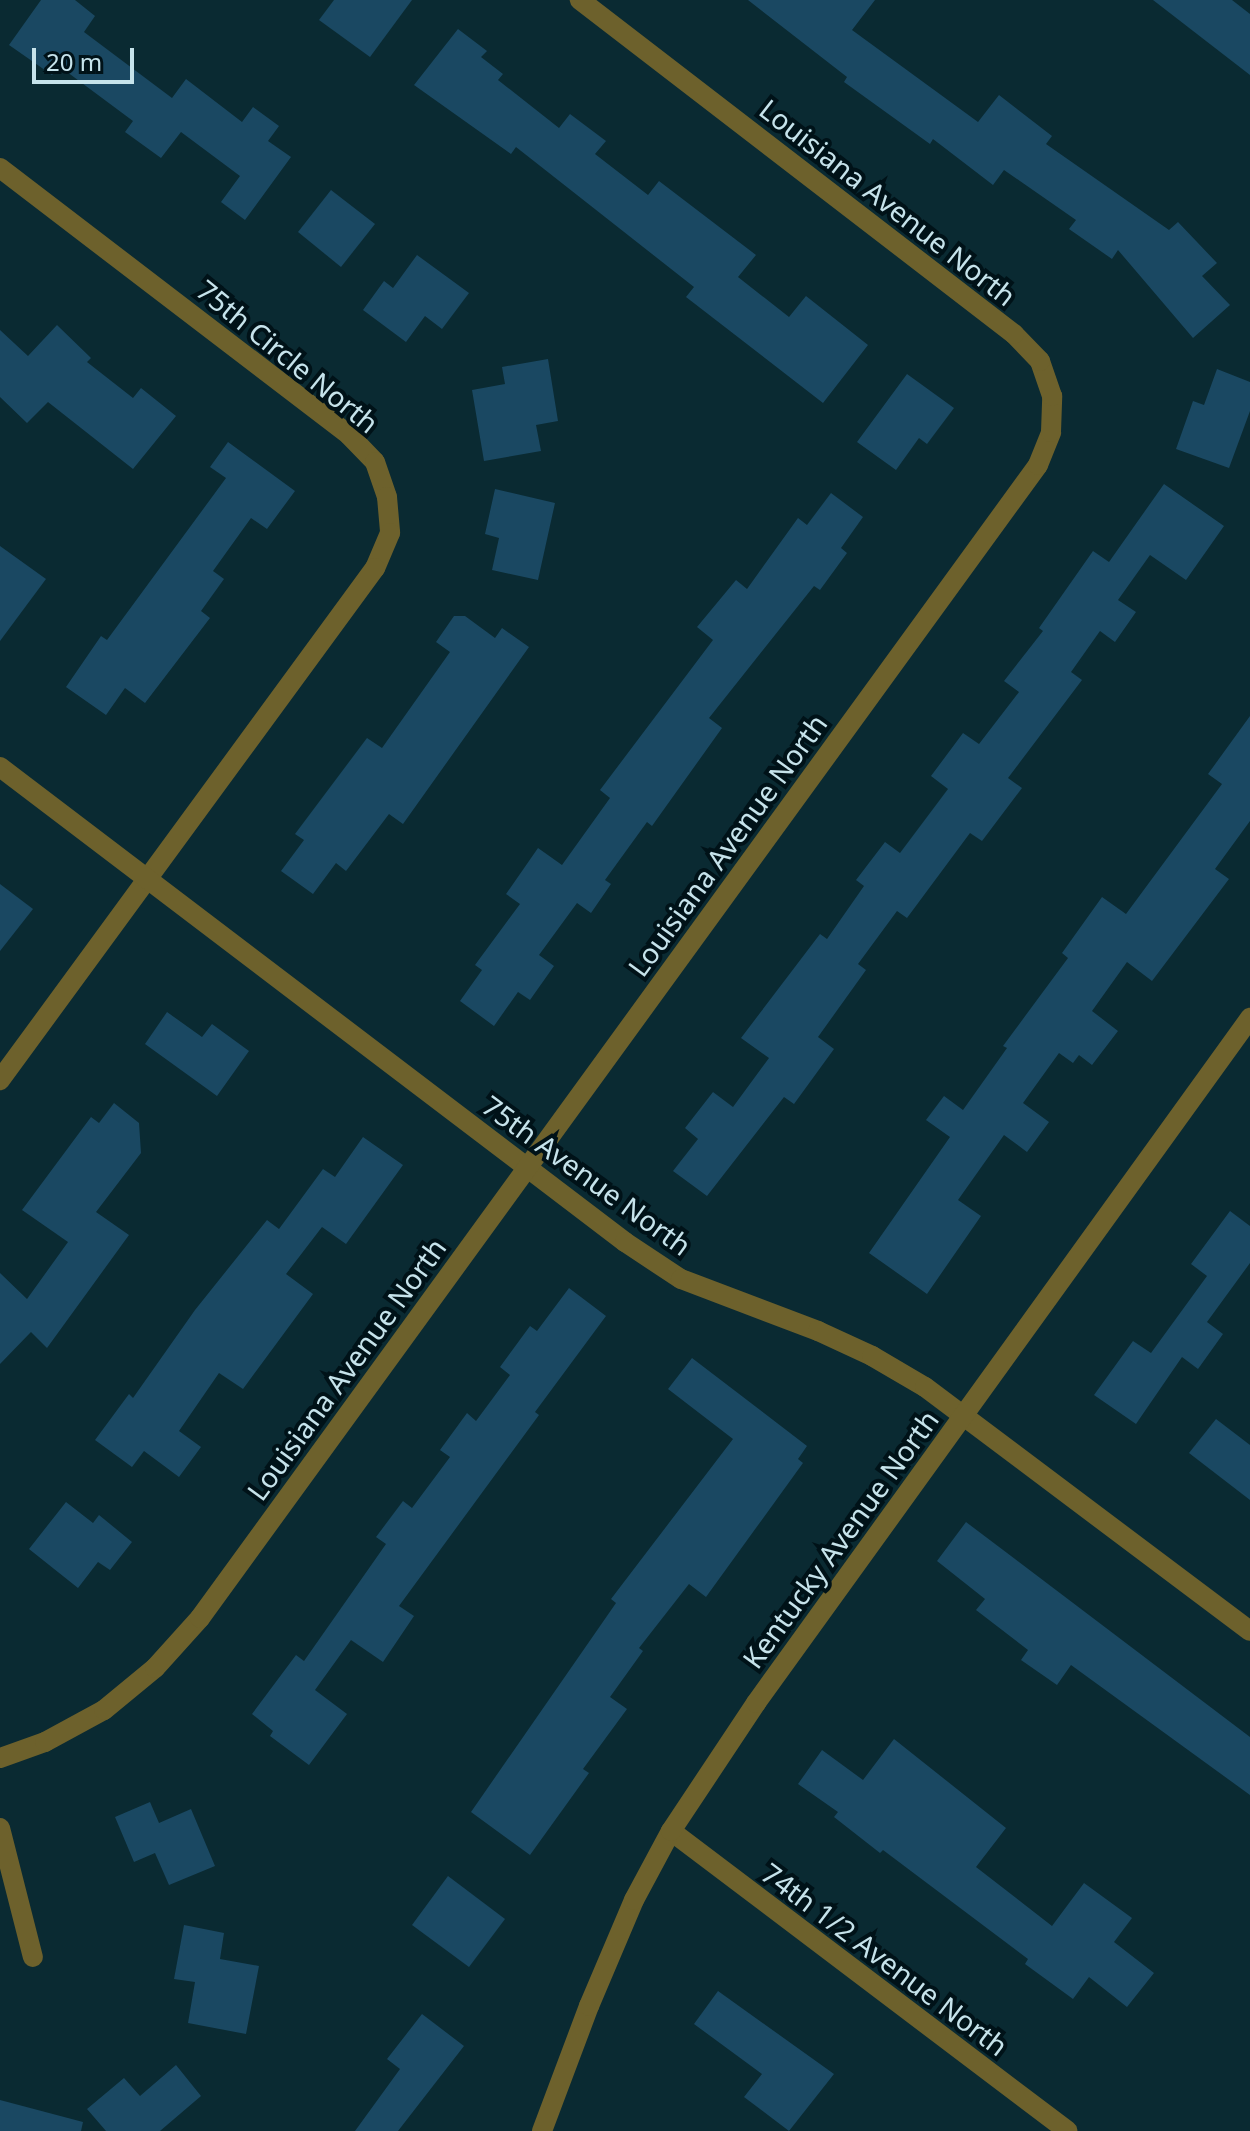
<!DOCTYPE html>
<html>
<head>
<meta charset="utf-8">
<style>
  body { margin:0 }
  #map { position:relative; width:1250px; height:2131px; overflow:hidden; background:#0a2a32; font-family:"Noto Sans",sans-serif }
  div>[style] { position:absolute }
  .building>* { inset:0; background:#1a4862 }
  .minor>* { height:20px; margin:-10px; padding:0 10px; transform-origin:10px; border-radius:10px; background:#6d612c }
  span { translate:-50% -50%; white-space:nowrap; text-align:center; line-height:1.15; -webkit-text-stroke:8px #001218; paint-order:stroke }
  .street-label { font-size:28px; color:#c6e3eb }
  .scale { position:absolute; left:32px; top:48px; width:102px; height:36px; box-sizing:border-box; border:4px solid #c6e3eb; border-top:0; padding-left:10px; font-size:24px; line-height:28px; white-space:nowrap; color:#c6e3eb; -webkit-text-stroke:6px #001218; paint-order:stroke }
</style>
</head>
<body>
<div id="map">
  <div class="building">
    <i style="clip-path:polygon(41px 0,75px 0,95px 16px,84px 32px,172px 98px,186px 79px,242px 122px,253px 107px,279px 126px,268px 141px,291px 157px,245px 220px,221px 202px,240px 176px,181px 132px,161px 158px,125px 132px,133px 121px,59px 66px,52px 75px,9px 45px)"></i>
    <i style="clip-path:polygon(334px 0,412px 0,370px 57px,319px 20px)"></i>
    <i style="clip-path:polygon(748px 0,875px 0,852px 30px,978px 122px,999px 95px,1052px 136px,1046px 144px,1169px 230px,1178px 222px,1217px 263px,1202px 276px,1230px 305px,1193px 338px,1118px 250px,1112px 259px,1069px 229px,1076px 220px,1004px 170px,993px 185px,933px 139px,930px 144px,844px 82px,847px 77px)"></i>
    <i style="clip-path:polygon(1153px 0,1232px 0,1250px 14px,1250px 75px)"></i>
    <i style="clip-path:polygon(458px 29px,487px 51px,481px 57px,503px 74px,498px 80px,559px 128px,570px 114px,606px 141px,595px 154px,648px 195px,659px 181px,756px 255px,738px 277px,789px 317px,806px 296px,868px 345px,823px 403px,686px 297px,694px 287px,516px 147px,511px 154px,414px 85px)"></i>
    <i style="clip-path:polygon(331px 190px,375px 224px,341px 267px,298px 232px)"></i>
    <i style="clip-path:polygon(417px 255px,469px 293px,442px 329px,425px 316px,406px 342px,363px 310px,384px 281px,393px 288px)"></i>
    <i style="clip-path:polygon(57px 325px,91px 358px,87px 362px,133px 398px,141px 388px,176px 416px,133px 469px,48px 402px,27px 423px,0 397px,0 330px,28px 356px)"></i>
    <i style="clip-path:polygon(548px 359px,558px 421px,536px 425px,541px 451px,484px 461px,472px 390px,505px 384px,502px 367px)"></i>
    <i style="clip-path:polygon(1217px 369px,1250px 382px,1250px 411px,1229px 468px,1176px 449px,1193px 401px,1204px 405px)"></i>
    <i style="clip-path:polygon(907px 374px,954px 408px,927px 444px,919px 438px,896px 470px,857px 442px)"></i>
    <i style="clip-path:polygon(228px 442px,295px 491px,267px 529px,251px 518px,213px 571px,224px 579px,201px 611px,210px 618px,145px 703px,125px 688px,106px 715px,66px 687px,101px 636px,107px 640px,226px 478px,210px 467px)"></i>
    <i style="clip-path:polygon(1164px 484px,1224px 526px,1186px 580px,1150px 555px,1118px 600px,1136px 612px,1115px 642px,1100px 631px,1071px 672px,1082px 680px,1008px 778px,1022px 788px,982px 841px,970px 833px,907px 918px,897px 911px,858px 964px,866px 970px,818px 1037px,834px 1049px,794px 1104px,784px 1097px,707px 1196px,673px 1171px,698px 1139px,685px 1128px,713px 1092px,733px 1107px,769px 1058px,741px 1038px,820px 934px,827px 939px,864px 886px,856px 880px,885px 842px,900px 853px,948px 789px,931px 776px,963px 733px,979px 744px,1019px 692px,1004px 681px,1043px 631px,1039px 628px,1093px 551px,1109px 562px)"></i>
    <i style="clip-path:polygon(495px 489px,555px 503px,538px 580px,492px 570px,499px 538px,485px 534px)"></i>
    <i style="clip-path:polygon(831px 493px,863px 517px,841px 548px,847px 553px,820px 590px,814px 586px,709px 718px,722px 728px,652px 826px,647px 822px,605px 880px,611px 884px,591px 913px,577px 903px,539px 955px,554px 966px,530px 1000px,518px 992px,494px 1026px,460px 1001px,482px 970px,475px 965px,520px 904px,506px 894px,538px 848px,562px 865px,610px 798px,600px 790px,713px 640px,697px 627px,736px 580px,747px 589px,798px 518px,807px 525px)"></i>
    <i style="clip-path:polygon(0 546px,46px 579px,0 641px)"></i>
    <i style="clip-path:polygon(454px 616px,465px 616px,495px 638px,502px 628px,529px 647px,403px 824px,389px 814px,346px 871px,336px 863px,313px 894px,281px 871px,304px 840px,295px 834px,367px 738px,382px 748px,450px 652px,436px 642px)"></i>
    <i style="clip-path:polygon(1250px 716px,1250px 821px,1215px 869px,1229px 879px,1152px 981px,1127px 962px,1092px 1011px,1118px 1031px,1092px 1065px,1079px 1055px,1073px 1063px,1059px 1053px,1023px 1103px,1049px 1122px,1027px 1152px,1004px 1135px,958px 1200px,981px 1216px,927px 1294px,869px 1253px,950px 1137px,926px 1120px,944px 1096px,963px 1110px,1007px 1048px,1003px 1046px,1068px 958px,1062px 953px,1102px 897px,1126px 914px,1222px 784px,1208px 774px)"></i>
    <i style="clip-path:polygon(0 884px,33px 909px,0 951px)"></i>
    <i style="clip-path:polygon(167px 1012px,202px 1037px,212px 1024px,249px 1051px,217px 1096px,145px 1044px)"></i>
    <i style="clip-path:polygon(114px 1103px,139px 1123px,141px 1153px,96px 1212px,129px 1235px,47px 1348px,31px 1332px,0 1364px,0 1273px,27px 1299px,68px 1242px,22px 1210px,91px 1117px,99px 1123px)"></i>
    <i style="clip-path:polygon(363px 1137px,403px 1165px,346px 1244px,322px 1227px,286px 1274px,313px 1294px,243px 1389px,219px 1373px,179px 1431px,201px 1447px,179px 1477px,144px 1451px,132px 1467px,95px 1440px,129px 1394px,133px 1398px,195px 1310px,267px 1220px,279px 1229px,323px 1169px,335px 1177px)"></i>
    <i style="clip-path:polygon(1230px 1211px,1250px 1226px,1250px 1263px,1207px 1322px,1223px 1334px,1198px 1369px,1182px 1357px,1136px 1424px,1094px 1395px,1133px 1341px,1151px 1353px,1207px 1276px,1191px 1264px)"></i>
    <i style="clip-path:polygon(569px 1288px,606px 1316px,535px 1412px,539px 1415px,399px 1606px,414px 1616px,383px 1662px,351px 1640px,315px 1690px,347px 1714px,309px 1765px,270px 1736px,273px 1731px,252px 1714px,296px 1655px,304px 1661px,386px 1544px,376px 1537px,403px 1501px,412px 1508px,450px 1457px,440px 1450px,467px 1413px,476px 1421px,510px 1375px,500px 1367px,530px 1326px,537px 1331px)"></i>
    <i style="clip-path:polygon(692px 1358px,807px 1446px,798px 1459px,803px 1463px,706px 1597px,689px 1584px,639px 1648px,643px 1651px,610px 1697px,627px 1709px,583px 1769px,589px 1773px,530px 1855px,471px 1812px,616px 1603px,611px 1599px,733px 1439px,668px 1389px)"></i>
    <i style="clip-path:polygon(1216px 1419px,1250px 1445px,1250px 1500px,1189px 1453px)"></i>
    <i style="clip-path:polygon(66px 1502px,93px 1523px,99px 1515px,132px 1542px,110px 1570px,98px 1562px,78px 1588px,29px 1549px)"></i>
    <i style="clip-path:polygon(966px 1522px,1250px 1737px,1250px 1795px,1071px 1665px,1057px 1685px,1021px 1660px,1028px 1650px,976px 1610px,985px 1599px,937px 1561px)"></i>
    <i style="clip-path:polygon(894px 1739px,1006px 1828px,976px 1867px,1052px 1926px,1084px 1883px,1132px 1918px,1114px 1942px,1154px 1973px,1127px 2007px,1089px 1977px,1073px 1999px,1025px 1964px,1028px 1959px,883px 1850px,880px 1853px,834px 1817px,838px 1812px,798px 1784px,822px 1750px,863px 1780px)"></i>
    <i style="clip-path:polygon(150px 1802px,159px 1823px,191px 1809px,215px 1866px,169px 1885px,155px 1853px,134px 1862px,115px 1817px)"></i>
    <i style="clip-path:polygon(448px 1876px,505px 1919px,469px 1967px,412px 1925px)"></i>
    <i style="clip-path:polygon(184px 1925px,224px 1933px,220px 1959px,259px 1966px,246px 2034px,188px 2023px,195px 1982px,174px 1979px)"></i>
    <i style="clip-path:polygon(718px 1991px,834px 2074px,789px 2131px,744px 2097px,762px 2074px,694px 2024px)"></i>
    <i style="clip-path:polygon(422px 2014px,464px 2046px,398px 2131px,355px 2131px,400px 2069px,387px 2059px)"></i>
    <i style="clip-path:polygon(176px 2065px,201px 2096px,160px 2131px,106px 2131px,87px 2109px,124px 2078px,140px 2096px)"></i>
    <i style="clip-path:polygon(0 2100px,83px 2122px,81px 2131px,0 2131px)"></i>
  </div>
  <div class="minor">
    <i style="left:0;top:168px;width:439px;rotate:37.4deg"></i>
    <i style="left:349px;top:435px;width:37px;rotate:46deg"></i>
    <i style="left:375px;top:462px;width:37px;rotate:71deg"></i>
    <i style="left:387px;top:497px;width:36px;rotate:85deg"></i>
    <i style="left:390px;top:533px;width:38px;rotate:113deg"></i>
    <i style="left:375px;top:568px;width:635px;rotate:126.22deg"></i>
    <i style="left:0;top:767px;width:785px;rotate:37.23deg"></i>
    <i style="left:625px;top:1242px;width:67px;rotate:33.5deg"></i>
    <i style="left:681px;top:1279px;width:147px;rotate:20.8deg"></i>
    <i style="left:818px;top:1331px;width:60px;rotate:24.8deg"></i>
    <i style="left:872px;top:1356px;width:61px;rotate:30.3deg"></i>
    <i style="left:925px;top:1387px;width:406px;rotate:36.9deg"></i>
    <i style="left:0;top:1758px;width:48px;rotate:-19.6deg"></i>
    <i style="left:45px;top:1742px;width:67px;rotate:-28.5deg"></i>
    <i style="left:104px;top:1710px;width:66px;rotate:-39.5deg"></i>
    <i style="left:155px;top:1668px;width:67px;rotate:-48deg"></i>
    <i style="left:200px;top:1618px;width:1425px;rotate:-53.99deg"></i>
    <i style="left:1038px;top:465px;width:35px;rotate:-68deg"></i>
    <i style="left:1051px;top:432px;width:36px;rotate:-88deg"></i>
    <i style="left:1052px;top:396px;width:37px;rotate:-109deg"></i>
    <i style="left:1040px;top:361px;width:37px;rotate:-134deg"></i>
    <i style="left:1014px;top:334px;width:548px;rotate:-142.42deg"></i>
    <i style="left:0;top:1828px;width:133px;rotate:75.7deg"></i>
    <i style="left:671px;top:1831px;width:497px;rotate:37.1deg"></i>
    <i style="left:542px;top:2131px;width:134px;rotate:-69.4deg"></i>
    <i style="left:589px;top:2006px;width:115px;rotate:-67deg"></i>
    <i style="left:634px;top:1900px;width:78px;rotate:-61.8deg"></i>
    <i style="left:671px;top:1831px;width:154px;rotate:-56.4deg"></i>
    <i style="left:756px;top:1703px;width:845px;rotate:-54.2deg"></i>
  </div>
  <div class="street-label">
    <span style="left:888px;top:202px;rotate:38deg">Louisiana Avenue North</span>
    <span style="left:288px;top:356px;rotate:39deg">75th Circle North</span>
    <span style="left:727px;top:845px;rotate:-54deg">Louisiana Avenue North</span>
    <span style="left:587px;top:1175px;rotate:36deg">75th Avenue North</span>
    <span style="left:346px;top:1369px;rotate:-54deg">Louisiana Avenue North</span>
    <span style="left:840px;top:1539px;rotate:-54deg">Kentucky Avenue North</span>
    <span style="left:885px;top:1959px;rotate:37deg">74th 1/2 Avenue North</span>
  </div>
  <div class="scale">20 m</div>
</div>
</body>
</html>
